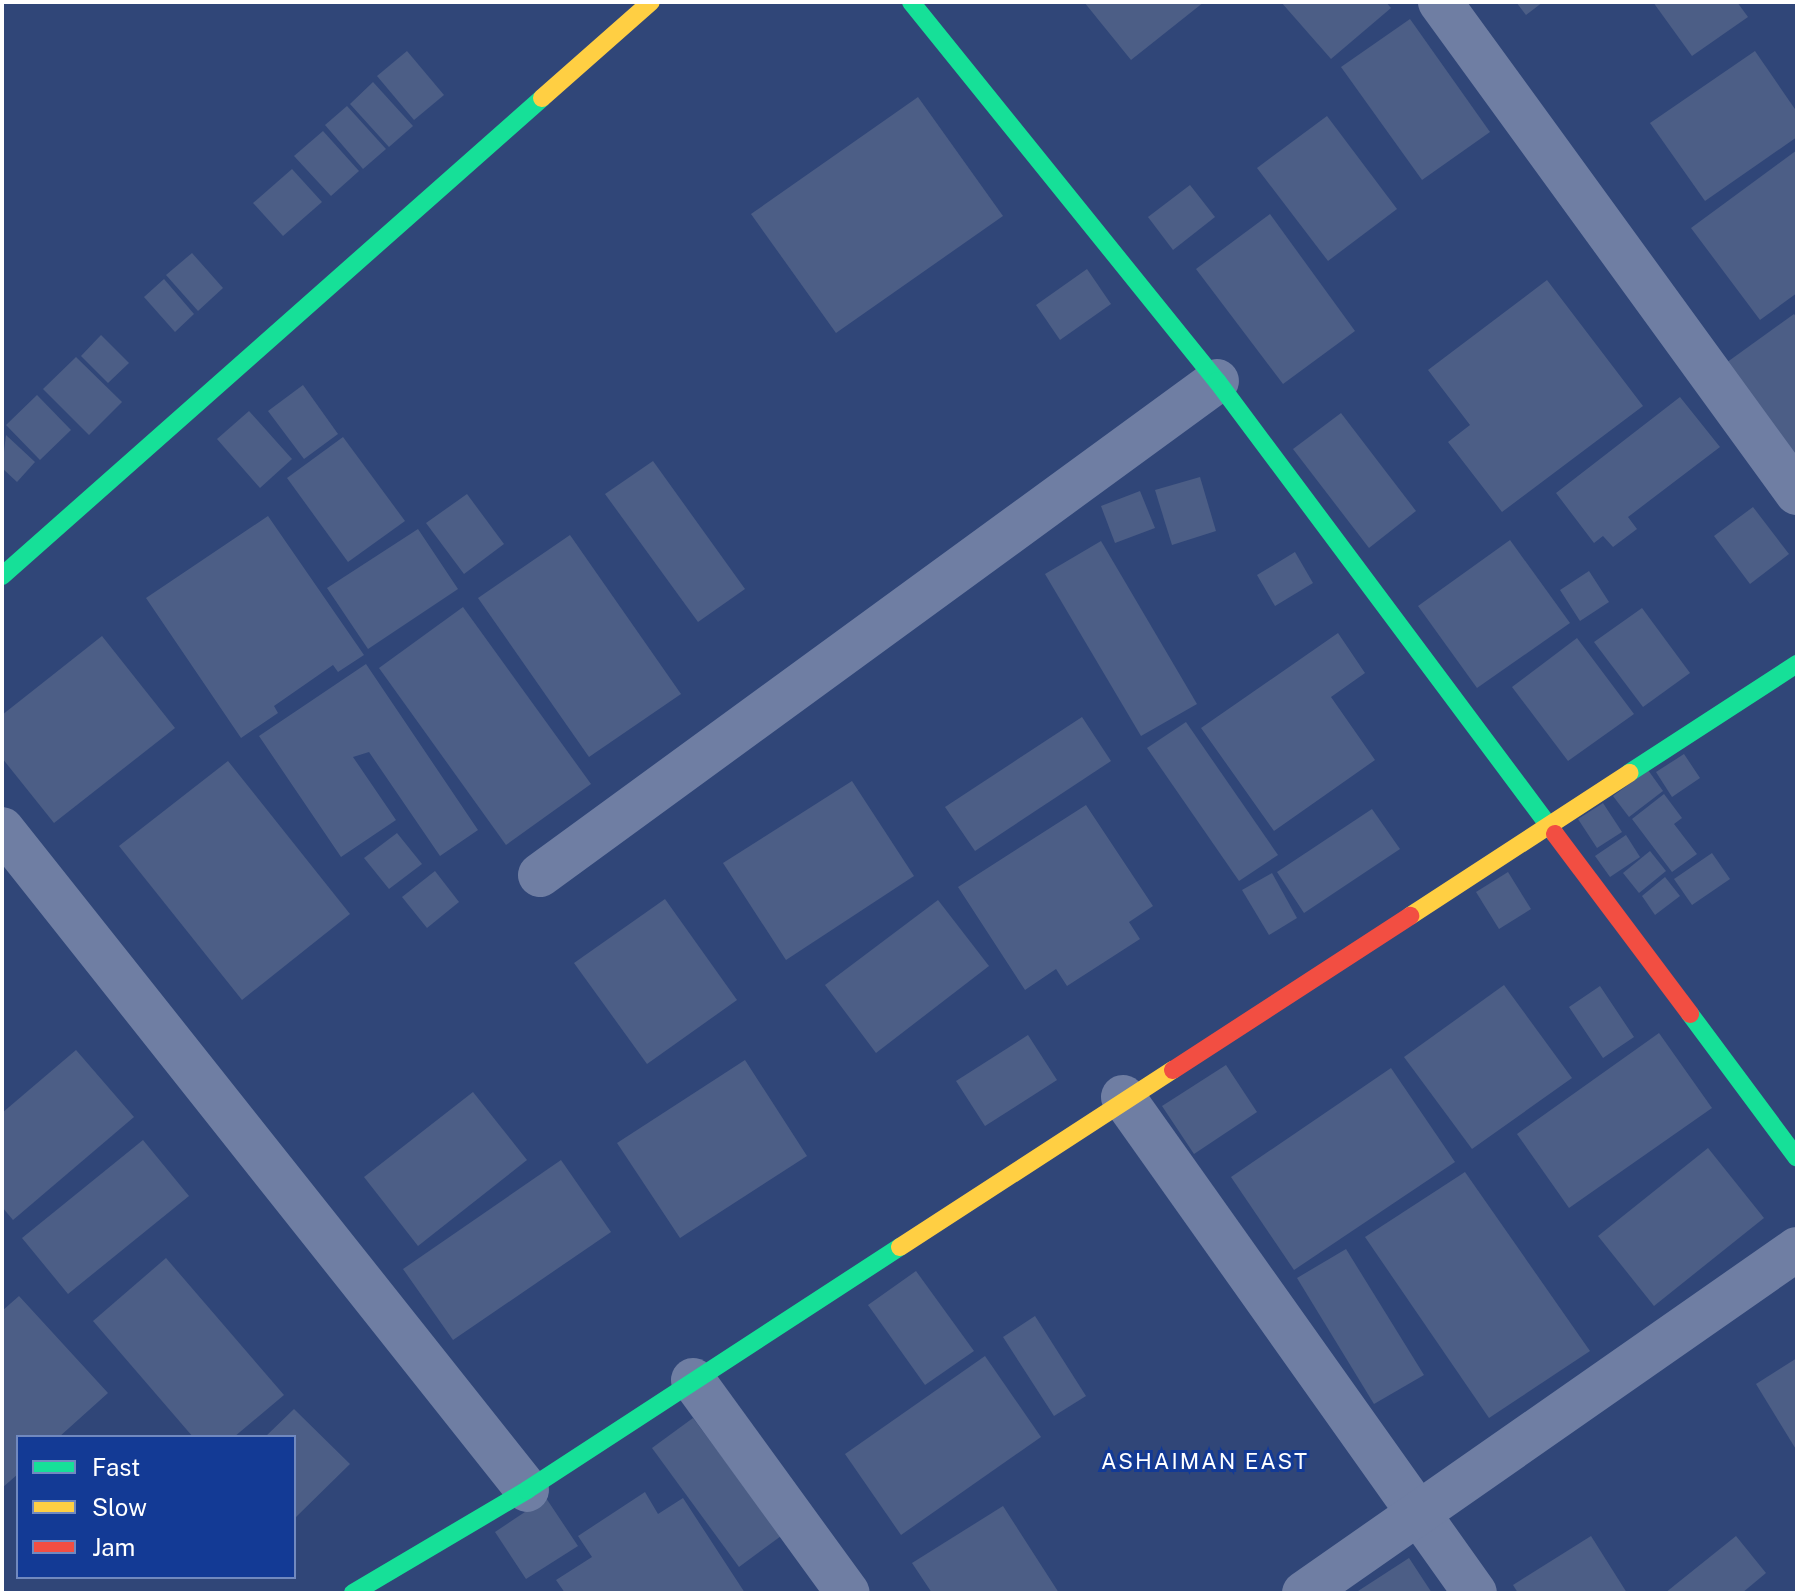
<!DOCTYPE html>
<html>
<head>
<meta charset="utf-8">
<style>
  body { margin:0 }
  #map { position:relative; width:1799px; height:1595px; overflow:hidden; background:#304678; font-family:"Public Sans",sans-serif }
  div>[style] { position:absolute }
  .building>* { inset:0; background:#4c5e86 }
  .street>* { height:44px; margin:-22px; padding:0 22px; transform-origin:22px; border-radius:22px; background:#6f7ea3 }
  .fast>* { height:18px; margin:-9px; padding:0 9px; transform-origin:9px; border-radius:9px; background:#16e098 }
  .slow>* { height:18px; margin:-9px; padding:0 9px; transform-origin:9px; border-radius:9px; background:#ffcf43 }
  .jam>* { height:18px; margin:-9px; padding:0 9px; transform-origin:9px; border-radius:9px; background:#f24e42 }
  span { translate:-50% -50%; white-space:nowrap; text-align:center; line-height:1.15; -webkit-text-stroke:6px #133a95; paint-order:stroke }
  .neighbourhood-label { font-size:22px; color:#fff; letter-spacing:2px }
  .frame { position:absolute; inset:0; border:4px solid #fff; pointer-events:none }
  .legend { position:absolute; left:16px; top:1435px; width:280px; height:144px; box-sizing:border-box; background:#133a95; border:2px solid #7189bf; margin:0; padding:10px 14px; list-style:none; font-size:24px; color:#fff }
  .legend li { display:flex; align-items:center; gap:16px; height:40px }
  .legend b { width:40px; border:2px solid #7189bf }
</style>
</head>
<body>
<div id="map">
  <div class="building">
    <i style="clip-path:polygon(1084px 2px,1204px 2px,1131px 60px)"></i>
    <i style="clip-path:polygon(1281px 2px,1386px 2px,1391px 8px,1331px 59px)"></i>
    <i style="clip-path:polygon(1516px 2px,1543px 2px,1526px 15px)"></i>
    <i style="clip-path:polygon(1653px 2px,1737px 2px,1748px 17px,1692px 56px)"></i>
    <i style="clip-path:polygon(1410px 19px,1490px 132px,1422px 180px,1341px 67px)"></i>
    <i style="clip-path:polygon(407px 51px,444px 95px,414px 120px,377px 76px)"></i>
    <i style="clip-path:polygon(1755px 51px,1797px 112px,1797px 137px,1705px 201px,1650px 123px)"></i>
    <i style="clip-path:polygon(373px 82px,413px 126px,389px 147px,350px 104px)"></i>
    <i style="clip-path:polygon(918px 97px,1003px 216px,836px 333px,751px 214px)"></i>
    <i style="clip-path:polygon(347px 106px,386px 149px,363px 169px,325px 125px)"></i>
    <i style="clip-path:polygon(1327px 116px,1397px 209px,1328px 261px,1257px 168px)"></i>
    <i style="clip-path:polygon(323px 131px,359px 171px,331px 196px,294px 156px)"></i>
    <i style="clip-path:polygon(1797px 150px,1797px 293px,1760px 320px,1691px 228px)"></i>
    <i style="clip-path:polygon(292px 169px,322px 202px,283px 236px,253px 203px)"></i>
    <i style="clip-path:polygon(1190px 185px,1215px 217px,1173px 250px,1148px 217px)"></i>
    <i style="clip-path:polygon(1270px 214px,1355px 331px,1283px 384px,1196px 269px)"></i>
    <i style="clip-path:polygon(192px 253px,223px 288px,198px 311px,166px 275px)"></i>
    <i style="clip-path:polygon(1087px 269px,1111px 304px,1060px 340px,1036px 305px)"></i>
    <i style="clip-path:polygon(164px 279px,194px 314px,175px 332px,144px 297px)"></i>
    <i style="clip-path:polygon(1547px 280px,1643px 406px,1502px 512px,1448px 442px,1470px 425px,1428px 370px)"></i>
    <i style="clip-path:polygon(1794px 314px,1797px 318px,1797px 474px,1719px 368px)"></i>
    <i style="clip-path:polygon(101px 335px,129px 363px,108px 383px,81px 356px)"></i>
    <i style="clip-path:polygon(76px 357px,122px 402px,89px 435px,43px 389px)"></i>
    <i style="clip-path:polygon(303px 385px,338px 434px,304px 459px,268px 411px)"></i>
    <i style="clip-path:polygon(37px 395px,71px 430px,40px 460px,6px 425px)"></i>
    <i style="clip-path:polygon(1680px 397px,1720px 447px,1628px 517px,1637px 529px,1613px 547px,1603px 536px,1594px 543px,1556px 493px)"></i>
    <i style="clip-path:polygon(249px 411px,292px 459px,260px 488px,217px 439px)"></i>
    <i style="clip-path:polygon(1341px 413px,1416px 511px,1369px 548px,1293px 449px)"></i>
    <i style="clip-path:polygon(6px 435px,35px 462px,17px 482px,2px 468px)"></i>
    <i style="clip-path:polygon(343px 437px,405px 521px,348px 562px,287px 478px)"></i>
    <i style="clip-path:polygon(653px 461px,745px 589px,698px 622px,605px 494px)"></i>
    <i style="clip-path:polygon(1200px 477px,1216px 531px,1172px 545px,1155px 490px)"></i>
    <i style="clip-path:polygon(1140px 491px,1155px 528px,1115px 543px,1101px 506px)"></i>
    <i style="clip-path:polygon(467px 494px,504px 544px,464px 574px,426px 523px)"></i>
    <i style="clip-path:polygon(1753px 507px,1789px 554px,1750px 584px,1714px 536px)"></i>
    <i style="clip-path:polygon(268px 516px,364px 655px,338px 672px,333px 665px,274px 706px,278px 713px,241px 738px,146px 598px)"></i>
    <i style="clip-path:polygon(418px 529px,458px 589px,368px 649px,327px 588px)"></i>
    <i style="clip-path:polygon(570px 535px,681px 694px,589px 757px,478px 598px)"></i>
    <i style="clip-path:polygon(1510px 540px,1570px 623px,1477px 688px,1418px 606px)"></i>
    <i style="clip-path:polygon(1101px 541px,1197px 704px,1141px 736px,1045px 574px)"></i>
    <i style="clip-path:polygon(1295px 552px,1313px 583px,1275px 606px,1257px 575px)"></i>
    <i style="clip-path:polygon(1589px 571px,1609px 602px,1580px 621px,1560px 590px)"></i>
    <i style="clip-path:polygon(463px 607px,591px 784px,506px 845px,379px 668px)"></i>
    <i style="clip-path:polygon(1642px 608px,1690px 673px,1643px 707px,1594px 642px)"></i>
    <i style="clip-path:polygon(1338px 633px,1365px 673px,1331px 697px,1375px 760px,1274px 831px,1201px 728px)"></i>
    <i style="clip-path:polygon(102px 636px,175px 728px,54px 823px,2px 758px,2px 715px)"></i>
    <i style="clip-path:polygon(1577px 638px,1634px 714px,1568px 761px,1512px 687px)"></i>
    <i style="clip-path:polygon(366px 664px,478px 830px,440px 856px,369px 752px,353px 757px,396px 820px,341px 857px,259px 736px)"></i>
    <i style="clip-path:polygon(1082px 717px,1111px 761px,975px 851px,945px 807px)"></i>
    <i style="clip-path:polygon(1186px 722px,1278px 855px,1239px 881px,1147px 748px)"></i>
    <i style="clip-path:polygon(1684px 754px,1700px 778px,1672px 797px,1656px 772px)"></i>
    <i style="clip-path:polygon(228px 761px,350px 914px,242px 1000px,119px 846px)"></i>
    <i style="clip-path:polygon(1648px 770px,1663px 791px,1629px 817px,1613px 796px)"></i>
    <i style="clip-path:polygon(852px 781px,914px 876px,786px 960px,723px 863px)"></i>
    <i style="clip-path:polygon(1664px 794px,1682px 818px,1674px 824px,1697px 854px,1672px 872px,1632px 819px)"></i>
    <i style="clip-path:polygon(1603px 803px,1622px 832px,1597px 848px,1578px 819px)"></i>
    <i style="clip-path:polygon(1086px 805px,1153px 906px,1129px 922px,1140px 939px,1067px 986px,1056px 969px,1025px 990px,958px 887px)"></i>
    <i style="clip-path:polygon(1372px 809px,1400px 849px,1304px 913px,1277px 872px)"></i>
    <i style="clip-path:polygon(397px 833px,422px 864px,389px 889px,364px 858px)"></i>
    <i style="clip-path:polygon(1626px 835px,1640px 857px,1610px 877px,1595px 856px)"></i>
    <i style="clip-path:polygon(1650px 851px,1666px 871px,1639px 893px,1623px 873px)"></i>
    <i style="clip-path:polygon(1712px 853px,1730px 879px,1692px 905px,1674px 879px)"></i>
    <i style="clip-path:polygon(435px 871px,459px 902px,427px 928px,402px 897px)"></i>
    <i style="clip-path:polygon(1508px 872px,1531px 909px,1499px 929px,1476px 892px)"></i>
    <i style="clip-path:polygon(1272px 873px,1297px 918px,1269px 935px,1242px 890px)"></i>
    <i style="clip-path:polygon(1665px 877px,1680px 896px,1655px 915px,1642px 896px)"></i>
    <i style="clip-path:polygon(665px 899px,737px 1000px,647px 1064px,574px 963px)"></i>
    <i style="clip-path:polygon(938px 900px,989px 966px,876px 1053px,825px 985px)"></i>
    <i style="clip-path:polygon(1504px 985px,1572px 1078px,1472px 1149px,1404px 1057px)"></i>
    <i style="clip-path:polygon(1600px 986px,1634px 1037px,1603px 1058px,1569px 1007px)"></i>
    <i style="clip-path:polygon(1659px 1033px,1712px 1108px,1569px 1208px,1517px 1134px)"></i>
    <i style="clip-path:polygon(1028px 1035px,1057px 1080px,985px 1126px,956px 1081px)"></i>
    <i style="clip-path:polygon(76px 1050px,134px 1117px,13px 1220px,2px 1207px,2px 1113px)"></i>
    <i style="clip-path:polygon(745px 1060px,807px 1156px,680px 1238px,617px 1143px)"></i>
    <i style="clip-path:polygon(1226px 1065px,1257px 1112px,1194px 1154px,1162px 1106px)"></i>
    <i style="clip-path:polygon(1391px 1068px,1455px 1162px,1294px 1270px,1231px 1177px)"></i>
    <i style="clip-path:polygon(473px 1092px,527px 1160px,418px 1246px,364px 1177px)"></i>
    <i style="clip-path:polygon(143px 1140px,189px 1196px,68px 1294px,22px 1238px)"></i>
    <i style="clip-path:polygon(1708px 1148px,1764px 1218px,1654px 1306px,1598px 1236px)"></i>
    <i style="clip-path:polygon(561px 1160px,611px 1232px,453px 1340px,403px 1269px)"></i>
    <i style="clip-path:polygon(1465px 1172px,1590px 1351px,1489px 1418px,1365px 1237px)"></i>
    <i style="clip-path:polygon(1346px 1249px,1424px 1375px,1374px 1404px,1297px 1278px)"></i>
    <i style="clip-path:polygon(166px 1258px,284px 1395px,234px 1437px,193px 1437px,93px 1321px)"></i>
    <i style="clip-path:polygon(916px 1271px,974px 1351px,925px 1385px,868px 1305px)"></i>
    <i style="clip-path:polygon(19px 1296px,108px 1393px,59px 1437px,18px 1437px,18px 1474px,2px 1488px,2px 1311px)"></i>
    <i style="clip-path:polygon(1035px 1316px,1086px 1396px,1054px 1416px,1003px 1337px)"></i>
    <i style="clip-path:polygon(985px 1356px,1041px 1437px,901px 1535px,845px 1454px)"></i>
    <i style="clip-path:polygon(1797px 1358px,1797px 1451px,1756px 1384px)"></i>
    <i style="clip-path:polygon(294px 1409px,350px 1464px,294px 1519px,294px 1437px,265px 1437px)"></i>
    <i style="clip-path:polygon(693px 1418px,781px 1536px,739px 1567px,652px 1448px)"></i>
    <i style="clip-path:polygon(645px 1492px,658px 1514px,683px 1498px,745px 1593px,565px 1593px,556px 1580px,592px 1557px,578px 1536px)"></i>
    <i style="clip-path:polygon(546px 1498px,578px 1546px,526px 1579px,495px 1532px)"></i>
    <i style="clip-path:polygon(1003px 1506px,1059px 1593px,932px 1593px,912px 1563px)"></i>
    <i style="clip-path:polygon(1591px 1536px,1627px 1593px,1518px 1593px,1513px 1585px)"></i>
    <i style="clip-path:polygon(1736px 1536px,1766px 1573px,1742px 1593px,1665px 1593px)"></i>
    <i style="clip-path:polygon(1409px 1558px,1432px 1593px,1355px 1593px)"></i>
  </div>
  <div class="street">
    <i style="left:1440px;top:2px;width:607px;rotate:53.98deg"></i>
    <i style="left:2px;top:829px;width:844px;rotate:51.54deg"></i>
    <i style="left:540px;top:875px;width:838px;rotate:-36.12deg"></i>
    <i style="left:1123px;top:1097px;width:608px;rotate:54.64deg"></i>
    <i style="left:693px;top:1380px;width:263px;rotate:54deg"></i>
    <i style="left:1304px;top:1593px;width:601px;rotate:-34.91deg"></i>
  </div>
  <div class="fast">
    <i style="left:911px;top:2px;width:487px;rotate:51.1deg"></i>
    <i style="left:1217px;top:381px;width:565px;rotate:53.27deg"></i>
    <i style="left:2px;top:576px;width:721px;rotate:-41.51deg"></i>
    <i style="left:1629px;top:773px;width:200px;rotate:-33deg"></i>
    <i style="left:1690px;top:1014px;width:179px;rotate:53.4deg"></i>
    <i style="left:353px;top:1593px;width:202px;rotate:-30.6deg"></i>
    <i style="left:527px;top:1490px;width:445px;rotate:-33.1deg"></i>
  </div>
  <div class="slow">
    <i style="left:542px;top:98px;width:145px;rotate:-41.4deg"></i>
    <i style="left:1410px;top:916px;width:262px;rotate:-33.1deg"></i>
    <i style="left:900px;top:1247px;width:325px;rotate:-33deg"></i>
  </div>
  <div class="jam">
    <i style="left:1555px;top:834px;width:225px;rotate:53.1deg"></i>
    <i style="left:1173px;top:1070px;width:283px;rotate:-33deg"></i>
  </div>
  <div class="neighbourhood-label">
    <span style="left:1205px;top:1462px">ASHAIMAN EAST</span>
  </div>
  <div class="frame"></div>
  <ul class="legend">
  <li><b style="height:10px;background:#16e098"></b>Fast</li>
  <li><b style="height:10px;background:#ffcf43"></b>Slow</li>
  <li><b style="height:10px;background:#f24e42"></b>Jam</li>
  </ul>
</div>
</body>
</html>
